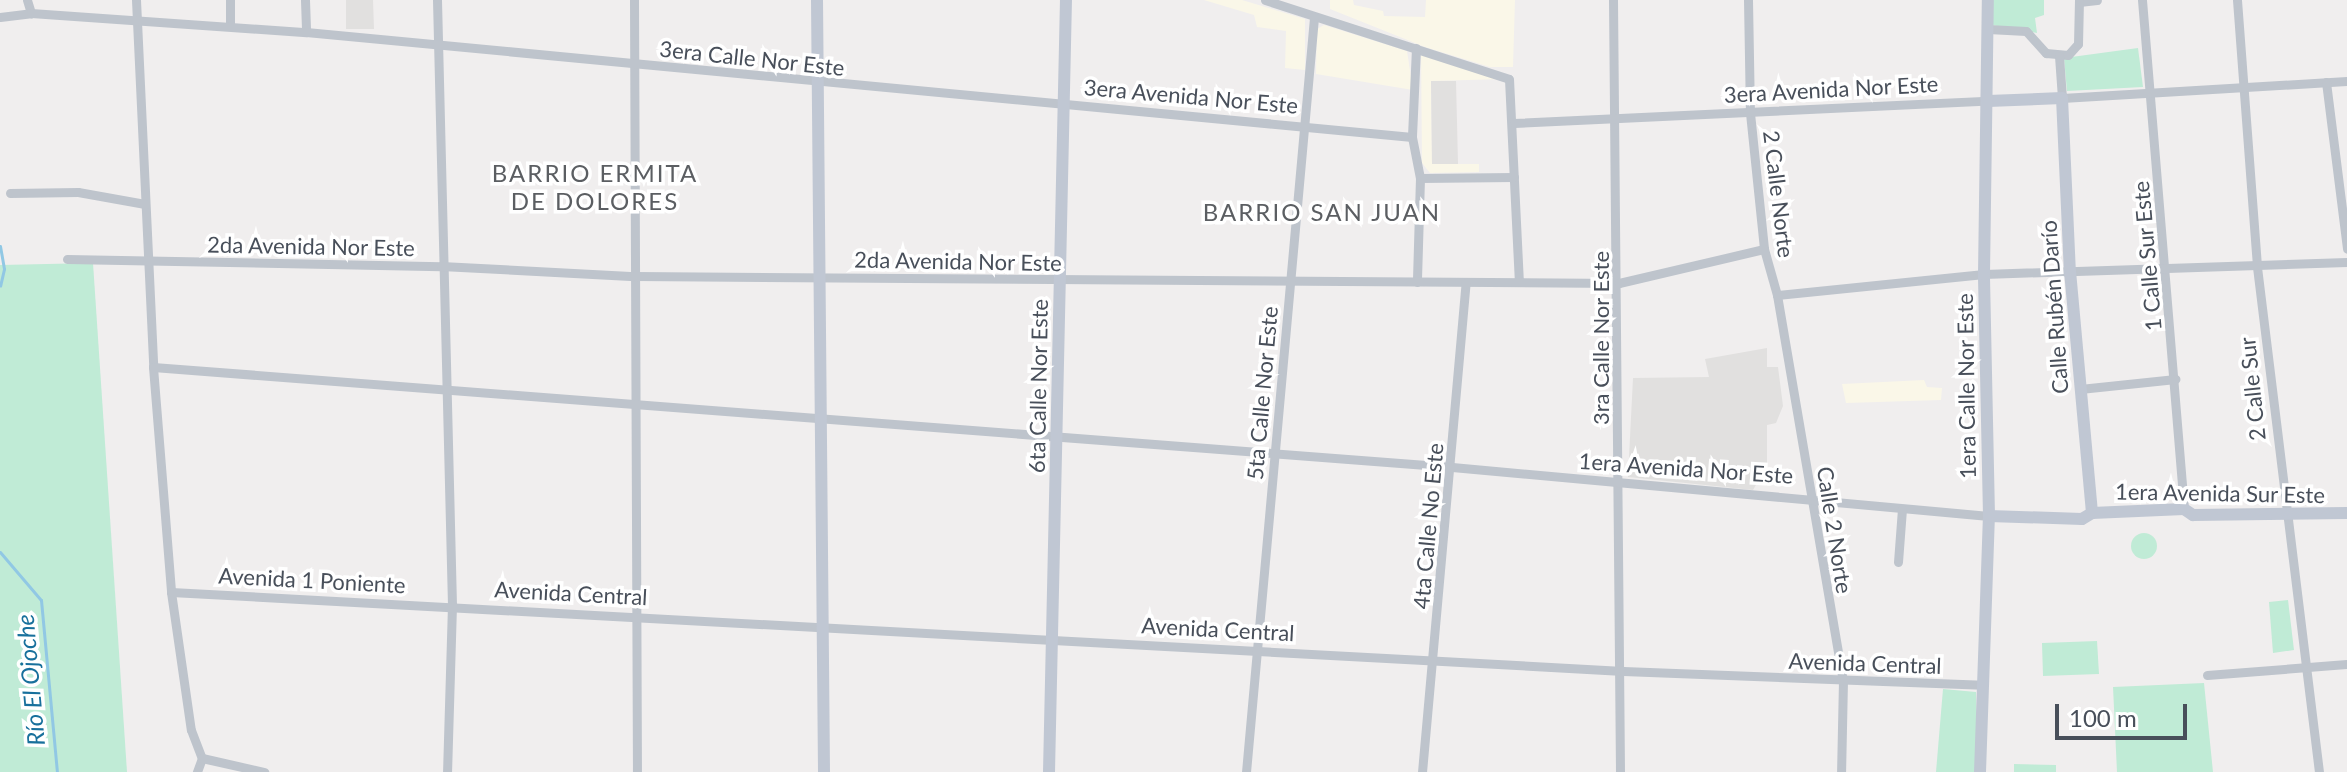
<!DOCTYPE html>
<html>
<head>
<meta charset="utf-8">
<style>
  body { margin:0 }
  #map { position:relative; width:2347px; height:772px; overflow:hidden; background:#f0eeee; font-family:Lato,sans-serif }
  div>[style] { position:absolute }
  .commercial>* { inset:0; background:#faf7e8 }
  .education>* { inset:0; background:#e1e0df }
  .green>* { inset:0; background:#c0ebd6 }
  .round { border-radius:50% }
  .stream>* { height:3px; margin:-1.5px; padding:0 1.5px; transform-origin:1.5px; border-radius:1.5px; background:#91c8e4 }
  .street>* { height:9px; margin:-4.5px; padding:0 4.5px; transform-origin:4.5px; border-radius:4.5px; background:#bec4cc }
  .secondary>* { height:12px; margin:-6px; padding:0 6px; transform-origin:6px; border-radius:6px; background:#c0c7d3 }
  span { translate:-50% -50%; white-space:nowrap; text-align:center; line-height:1.15; -webkit-text-stroke:7px #fff; paint-order:stroke }
  .street-label { font-size:22px; color:#484f5a }
  .neighbourhood-label { font-size:24px; color:#5b5e62; letter-spacing:2px }
  .water-label { font-size:24px; color:#18709c; font-style:italic }
  .scale { position:absolute; left:2055px; top:704px; width:132px; height:36px; box-sizing:border-box; border:4px solid #484f5a; border-top:0; padding-left:10px; font-size:24px; line-height:28px; white-space:nowrap; color:#484f5a; -webkit-text-stroke:6px #fff; paint-order:stroke }
</style>
</head>
<body>
<div id="map">
  <div class="commercial">
    <i style="clip-path:polygon(1204px 0,1242px 0,1305px 19px,1305px 70px,1285px 68px,1286px 31px,1257px 27px,1254px 15px)"></i>
    <i style="clip-path:polygon(1330px 0,1353px 0,1354px 5px,1383px 11px,1384px 16px,1425px 17px,1426px 0,1515px 0,1513px 67px,1490px 67px,1425px 47px,1330px 9px)"></i>
    <i style="clip-path:polygon(1324px 25px,1407px 51px,1413px 90px,1316px 74px,1317px 29px)"></i>
    <i style="clip-path:polygon(1421px 50px,1505px 79px,1431px 81px,1432px 164px,1479px 164px,1479px 172px,1430px 173px,1422px 163px)"></i>
    <i style="clip-path:polygon(1924px 380px,1927px 387px,1942px 388px,1941px 400px,1846px 403px,1842px 384px)"></i>
  </div>
  <div class="education">
    <i style="clip-path:polygon(346px 0,373px 0,374px 29px,346px 29px)"></i>
    <i style="clip-path:polygon(1431px 81px,1456px 81px,1458px 164px,1432px 164px)"></i>
    <i style="clip-path:polygon(1767px 348px,1767px 367px,1778px 367px,1783px 406px,1776px 423px,1767px 425px,1767px 466px,1753px 490px,1628px 477px,1633px 378px,1709px 377px,1705px 359px)"></i>
  </div>
  <div class="green">
    <i style="clip-path:polygon(1992px 0,2044px 0,2044px 15px,2035px 18px,2037px 33px,1992px 25px)"></i>
    <i style="clip-path:polygon(2138px 48px,2143px 87px,2067px 91px,2064px 58px)"></i>
    <i style="clip-path:polygon(93px 263px,127px 772px,0 772px,0 265px)"></i>
    <i class="round" style="left:2131px;top:533px;width:26px;height:26px"></i>
    <i style="clip-path:polygon(2288px 600px,2294px 650px,2273px 653px,2269px 602px)"></i>
    <i style="clip-path:polygon(2097px 641px,2099px 674px,2043px 676px,2042px 643px)"></i>
    <i style="clip-path:polygon(2204px 683px,2213px 772px,2117px 772px,2113px 687px)"></i>
    <i style="clip-path:polygon(1943px 689px,1976px 692px,1978px 772px,1936px 772px)"></i>
    <i style="clip-path:polygon(2014px 764px,2056px 765px,2056px 772px,2014px 772px)"></i>
  </div>
  <div class="stream">
    <i style="left:0;top:246px;width:23px;rotate:80deg"></i>
    <i style="left:4px;top:269px;width:17px;rotate:103deg"></i>
    <i style="left:0;top:552px;width:63px;rotate:49.5deg"></i>
    <i style="left:41px;top:600px;width:173px;rotate:84.7deg"></i>
  </div>
  <div class="street">
    <i style="left:27px;top:0;width:14px;rotate:73deg"></i>
    <i style="left:136px;top:0;width:367px;rotate:87.3deg"></i>
    <i style="left:153px;top:367px;width:226px;rotate:85.4deg"></i>
    <i style="left:171px;top:592px;width:139px;rotate:81.8deg"></i>
    <i style="left:191px;top:730px;width:30px;rotate:69deg"></i>
    <i style="left:202px;top:758px;width:15px;rotate:110deg"></i>
    <i style="left:230px;top:0;width:26px;rotate:90deg"></i>
    <i style="left:305px;top:0;width:32px;rotate:88deg"></i>
    <i style="left:437px;top:0;width:605px;rotate:88.58deg"></i>
    <i style="left:452px;top:605px;width:167px;rotate:91.7deg"></i>
    <i style="left:634px;top:0;width:772px;rotate:89.78deg"></i>
    <i style="left:1265px;top:0;width:256px;rotate:17.9deg"></i>
    <i style="left:1509px;top:79px;width:203px;rotate:87.2deg"></i>
    <i style="left:1613px;top:0;width:772px;rotate:89.48deg"></i>
    <i style="left:1748px;top:0;width:113px;rotate:89deg"></i>
    <i style="left:1750px;top:113px;width:137px;rotate:84.1deg"></i>
    <i style="left:1764px;top:249px;width:48px;rotate:74.2deg"></i>
    <i style="left:1777px;top:295px;width:391px;rotate:80.3deg"></i>
    <i style="left:1843px;top:680px;width:92px;rotate:91.2deg"></i>
    <i style="left:2142px;top:0;width:511px;rotate:85.28deg"></i>
    <i style="left:2237px;top:0;width:268px;rotate:85.7deg"></i>
    <i style="left:2257px;top:267px;width:509px;rotate:83deg"></i>
    <i style="left:2079px;top:2px;width:18px;rotate:-6deg"></i>
    <i style="left:0;top:17px;width:31px;rotate:-7deg"></i>
    <i style="left:31px;top:13px;width:276px;rotate:4deg"></i>
    <i style="left:306px;top:32px;width:1111px;rotate:5.42deg"></i>
    <i style="left:1988px;top:29px;width:38px;rotate:3deg"></i>
    <i style="left:2026px;top:31px;width:30px;rotate:48deg"></i>
    <i style="left:2046px;top:53px;width:22px;rotate:5deg"></i>
    <i style="left:2068px;top:55px;width:15px;rotate:-48deg"></i>
    <i style="left:2078px;top:44px;width:44px;rotate:-88.7deg"></i>
    <i style="left:1416px;top:48px;width:89px;rotate:92.6deg"></i>
    <i style="left:1412px;top:137px;width:42px;rotate:79deg"></i>
    <i style="left:1420px;top:178px;width:104px;rotate:91.7deg"></i>
    <i style="left:2059px;top:56px;width:42px;rotate:85.9deg"></i>
    <i style="left:2062px;top:98px;width:286px;rotate:-3.4deg"></i>
    <i style="left:2326px;top:82px;width:168px;rotate:82.8deg"></i>
    <i style="left:1514px;top:123px;width:475px;rotate:-2.7deg"></i>
    <i style="left:1420px;top:178px;width:94px;rotate:-0.6deg"></i>
    <i style="left:10px;top:193px;width:68px;rotate:-0.8deg"></i>
    <i style="left:78px;top:192px;width:68px;rotate:10.2deg"></i>
    <i style="left:67px;top:259px;width:374px;rotate:1.1deg"></i>
    <i style="left:441px;top:266px;width:194px;rotate:3deg"></i>
    <i style="left:635px;top:276px;width:984px;rotate:0.41deg"></i>
    <i style="left:1619px;top:283px;width:149px;rotate:-13.2deg"></i>
    <i style="left:1777px;top:295px;width:208px;rotate:-5.8deg"></i>
    <i style="left:1984px;top:274px;width:363px;rotate:-1.9deg"></i>
    <i style="left:153px;top:367px;width:1303px;rotate:4.4deg"></i>
    <i style="left:1452px;top:467px;width:539px;rotate:5.21deg"></i>
    <i style="left:2080px;top:389px;width:96px;rotate:-6deg"></i>
    <i style="left:1898px;top:562px;width:53px;rotate:-85.7deg"></i>
    <i style="left:171px;top:592px;width:1454px;rotate:3.11deg"></i>
    <i style="left:1623px;top:671px;width:359px;rotate:2.2deg"></i>
    <i style="left:2207px;top:675px;width:140px;rotate:-4.5deg"></i>
    <i style="left:202px;top:758px;width:64px;rotate:12.7deg"></i>
    <i style="left:1246px;top:772px;width:758px;rotate:-84.85deg"></i>
    <i style="left:1422px;top:772px;width:491px;rotate:-84.9deg"></i>
  </div>
  <div class="secondary">
    <i style="left:817px;top:0;width:772px;rotate:89.48deg"></i>
    <i style="left:1988px;top:101px;width:74px;rotate:-2.3deg"></i>
    <i style="left:2062px;top:98px;width:173px;rotate:87.4deg"></i>
    <i style="left:2070px;top:271px;width:243px;rotate:84.8deg"></i>
    <i style="left:2092px;top:513px;width:92px;rotate:-2.5deg"></i>
    <i style="left:2184px;top:509px;width:11px;rotate:34deg"></i>
    <i style="left:2193px;top:515px;width:154px;rotate:-0.7deg"></i>
    <i style="left:1989px;top:516px;width:93px;rotate:1.8deg"></i>
    <i style="left:2082px;top:519px;width:12px;rotate:-31deg"></i>
    <i style="left:1049px;top:772px;width:772px;rotate:-88.74deg"></i>
    <i style="left:1980px;top:772px;width:256px;rotate:-88deg"></i>
    <i style="left:1989px;top:516px;width:242px;rotate:-91.2deg"></i>
    <i style="left:1984px;top:274px;width:274px;rotate:-89.2deg"></i>
  </div>
  <div class="street-label">
    <span style="left:752px;top:58px;rotate:6deg">3era Calle Nor Este</span>
    <span style="left:1831px;top:89px;rotate:-3deg">3era Avenida Nor Este</span>
    <span style="left:1191px;top:96px;rotate:5deg">3era Avenida Nor Este</span>
    <span style="left:1779px;top:194px;rotate:83deg">2 Calle Norte</span>
    <span style="left:311px;top:246px;rotate:1deg">2da Avenida Nor Este</span>
    <span style="left:2147px;top:256px;rotate:-95deg">1 Calle Sur Este</span>
    <span style="left:958px;top:261px;rotate:1deg">2da Avenida Nor Este</span>
    <span style="left:2054px;top:307px;rotate:-94deg">Calle Rubén Darío</span>
    <span style="left:1601px;top:338px;rotate:-90deg">3ra Calle Nor Este</span>
    <span style="left:1038px;top:386px;rotate:-89deg">6ta Calle Nor Este</span>
    <span style="left:1966px;top:386px;rotate:-91deg">1era Calle Nor Este</span>
    <span style="left:2252px;top:389px;rotate:-96deg">2 Calle Sur</span>
    <span style="left:1262px;top:393px;rotate:-85deg">5ta Calle Nor Este</span>
    <span style="left:1686px;top:468px;rotate:4deg">1era Avenida Nor Este</span>
    <span style="left:2220px;top:493px;rotate:1deg">1era Avenida Sur Este</span>
    <span style="left:1428px;top:526px;rotate:-85deg">4ta Calle No Este</span>
    <span style="left:1835px;top:530px;rotate:81deg">Calle 2 Norte</span>
    <span style="left:312px;top:580px;rotate:3deg">Avenida 1 Poniente</span>
    <span style="left:571px;top:593px;rotate:3deg">Avenida Central</span>
    <span style="left:1218px;top:629px;rotate:3deg">Avenida Central</span>
    <span style="left:1865px;top:663px;rotate:2deg">Avenida Central</span>
  </div>
  <div class="neighbourhood-label">
    <span style="left:595px;top:187px">BARRIO ERMITA<br>DE DOLORES</span>
    <span style="left:1322px;top:212px">BARRIO SAN JUAN</span>
  </div>
  <div class="water-label">
    <span style="left:30px;top:680px;rotate:-95deg">Río El Ojoche</span>
  </div>
  <div class="scale">100 m</div>
</div>
</body>
</html>
